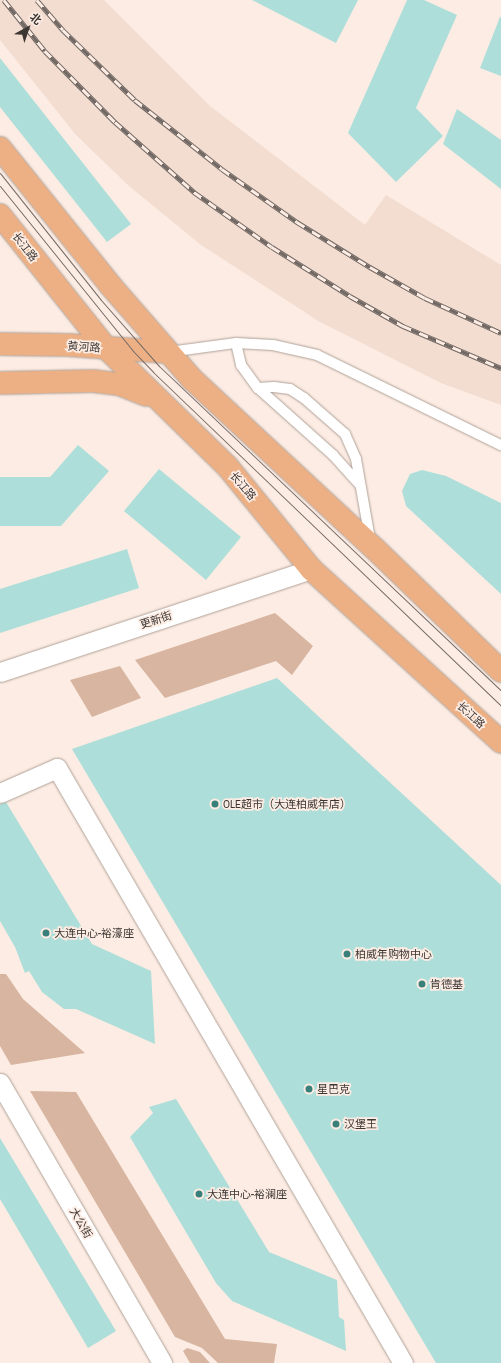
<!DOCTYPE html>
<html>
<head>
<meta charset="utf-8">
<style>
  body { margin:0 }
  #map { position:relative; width:501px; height:1363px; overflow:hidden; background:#fcece3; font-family:"Archivo Narrow","Noto Sans SC",sans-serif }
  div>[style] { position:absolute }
  .built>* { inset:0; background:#f3ddd0 }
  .green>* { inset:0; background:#d7b5a0 }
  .building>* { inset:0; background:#added9 }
  .roads { filter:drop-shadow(0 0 1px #b0a299) drop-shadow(0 0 1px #b0a299) }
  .service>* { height:10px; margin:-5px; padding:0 5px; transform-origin:5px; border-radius:5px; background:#fff }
  .minor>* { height:19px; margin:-9.5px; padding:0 9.5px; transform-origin:9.5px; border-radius:9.5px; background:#fff }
  .primary>* { height:22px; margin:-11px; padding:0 11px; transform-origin:11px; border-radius:11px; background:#ecb084 }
  .tram>* { height:1px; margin:-0.5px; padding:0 0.5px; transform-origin:0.5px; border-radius:0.5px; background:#716864 }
  .rail>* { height:4.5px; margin-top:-2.25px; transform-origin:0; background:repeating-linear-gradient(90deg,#fcece3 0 9px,#716864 0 18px); box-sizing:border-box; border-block:1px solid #716864 }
  .dots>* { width:11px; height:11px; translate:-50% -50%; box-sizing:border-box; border:2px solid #fcece3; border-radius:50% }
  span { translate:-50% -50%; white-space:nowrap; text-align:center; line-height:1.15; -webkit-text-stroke:3.5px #fcece3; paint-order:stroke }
  .street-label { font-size:11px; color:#3d3734 }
  .poi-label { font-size:11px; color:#3d3734 }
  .left { translate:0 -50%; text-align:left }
  .north { position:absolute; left:8px; top:8px; width:40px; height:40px; -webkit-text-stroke:3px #fcece3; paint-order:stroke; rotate:40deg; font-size:11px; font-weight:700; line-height:16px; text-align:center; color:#3d3734 }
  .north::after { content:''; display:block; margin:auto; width:14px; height:18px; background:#3d3734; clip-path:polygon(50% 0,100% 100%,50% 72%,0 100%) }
</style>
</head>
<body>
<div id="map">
  <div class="built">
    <i style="clip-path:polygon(0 0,104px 0,210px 106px,365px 225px,386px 195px,501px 265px,501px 405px,441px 383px,320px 322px,201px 245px,129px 186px,76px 135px,0 40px)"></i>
  </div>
  <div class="green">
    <i style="clip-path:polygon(275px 613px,313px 646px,292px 675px,276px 661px,165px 698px,135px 660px)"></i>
    <i style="clip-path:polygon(120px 666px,141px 698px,92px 717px,70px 680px)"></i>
    <i style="clip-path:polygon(0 974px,6px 974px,23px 999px,85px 1053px,11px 1065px,0 1046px)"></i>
    <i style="clip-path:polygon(30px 1091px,76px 1092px,225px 1339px,277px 1344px,274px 1363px,218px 1363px,202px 1348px,175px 1337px)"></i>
    <i style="clip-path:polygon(187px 1348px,200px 1352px,210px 1363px,190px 1363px,183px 1351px)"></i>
  </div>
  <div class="building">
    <i style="clip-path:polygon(252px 0,358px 0,336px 43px)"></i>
    <i style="clip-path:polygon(407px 0,424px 0,457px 15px,416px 108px,443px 136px,396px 182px,348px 133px)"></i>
    <i style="clip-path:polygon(500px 17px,501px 17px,501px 76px,480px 68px)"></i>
    <i style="clip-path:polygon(0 58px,131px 224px,107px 242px,0 107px)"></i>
    <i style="clip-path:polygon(457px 109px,501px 140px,501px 189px,443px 144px)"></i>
    <i style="clip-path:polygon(78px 445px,109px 471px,61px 526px,0 526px,0 477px,50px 477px)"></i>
    <i style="clip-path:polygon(159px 469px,241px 537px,206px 580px,124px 511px)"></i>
    <i style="clip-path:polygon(422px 470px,446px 476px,501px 503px,501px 594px,406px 506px,402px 491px,410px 474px)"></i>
    <i style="clip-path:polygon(127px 549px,139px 588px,0 633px,0 589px)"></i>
    <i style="clip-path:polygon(277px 678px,501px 885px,501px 1363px,436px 1363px,72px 749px)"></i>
    <i style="clip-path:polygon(6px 802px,92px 944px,151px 971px,155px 1044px,76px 1009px,64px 1009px,42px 992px,29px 971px,25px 973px,15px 947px,0 921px,0 804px)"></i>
    <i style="clip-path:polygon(176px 1099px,269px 1252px,337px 1280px,339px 1317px,344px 1320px,346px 1351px,232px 1301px,216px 1283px,130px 1137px,153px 1113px,149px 1107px)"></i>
    <i style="clip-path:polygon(0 1138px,116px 1331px,88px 1348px,0 1199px)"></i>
  </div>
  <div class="roads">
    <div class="service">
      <i style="left:236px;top:343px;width:23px;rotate:77deg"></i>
      <i style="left:241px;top:365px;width:29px;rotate:54deg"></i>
      <i style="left:258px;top:388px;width:101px;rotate:41.8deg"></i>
      <i style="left:333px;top:455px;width:40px;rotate:48deg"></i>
      <i style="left:169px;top:352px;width:68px;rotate:-7.7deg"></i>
      <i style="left:236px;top:343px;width:37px;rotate:3deg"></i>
      <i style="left:273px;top:345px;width:45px;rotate:12.8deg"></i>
      <i style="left:317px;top:355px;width:205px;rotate:26.1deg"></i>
      <i style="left:258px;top:388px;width:16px;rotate:-4deg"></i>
      <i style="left:274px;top:387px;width:16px;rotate:7deg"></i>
      <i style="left:290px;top:389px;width:17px;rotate:33deg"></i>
      <i style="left:304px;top:398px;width:55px;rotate:41.3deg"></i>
      <i style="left:345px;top:434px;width:27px;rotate:66deg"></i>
      <i style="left:356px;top:459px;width:81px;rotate:80.1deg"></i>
    </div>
    <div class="minor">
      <i style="left:0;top:672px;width:328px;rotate:-18.3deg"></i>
      <i style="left:0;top:793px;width:62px;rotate:-23.7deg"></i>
      <i style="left:57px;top:768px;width:688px;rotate:59.82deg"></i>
      <i style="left:0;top:1083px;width:323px;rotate:59.9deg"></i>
    </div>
    <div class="primary">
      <i style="left:0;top:148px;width:176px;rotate:51.2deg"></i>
      <i style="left:110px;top:285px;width:125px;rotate:48.9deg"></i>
      <i style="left:192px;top:379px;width:248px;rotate:42.9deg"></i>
      <i style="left:374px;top:548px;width:177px;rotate:44.1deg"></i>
      <i style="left:0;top:215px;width:170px;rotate:51.4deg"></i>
      <i style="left:106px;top:348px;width:169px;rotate:44.3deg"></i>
      <i style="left:227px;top:466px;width:133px;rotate:50.8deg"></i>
      <i style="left:311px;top:569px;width:257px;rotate:42.3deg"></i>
      <i style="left:0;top:344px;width:68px;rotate:0.8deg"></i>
      <i style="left:68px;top:345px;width:99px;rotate:4deg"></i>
      <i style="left:0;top:383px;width:93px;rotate:-1.2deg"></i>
      <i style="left:93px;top:381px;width:26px;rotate:7deg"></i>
      <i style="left:119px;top:384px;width:29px;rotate:22deg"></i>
    </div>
  </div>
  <div class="tram">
    <i style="left:0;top:173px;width:162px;rotate:51.5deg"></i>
    <i style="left:101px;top:300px;width:88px;rotate:48.7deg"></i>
    <i style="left:159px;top:366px;width:472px;rotate:43.5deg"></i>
    <i style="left:0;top:186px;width:212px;rotate:51.1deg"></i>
    <i style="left:133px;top:351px;width:29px;rotate:46deg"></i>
    <i style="left:153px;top:372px;width:482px;rotate:43.8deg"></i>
  </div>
  <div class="rail">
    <i style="left:4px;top:0;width:65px;rotate:51.2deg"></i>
    <i style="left:45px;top:51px;width:100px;rotate:45.4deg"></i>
    <i style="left:115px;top:122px;width:106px;rotate:41.5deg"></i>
    <i style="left:194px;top:192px;width:95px;rotate:35.2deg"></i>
    <i style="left:272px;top:247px;width:92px;rotate:32.1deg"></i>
    <i style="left:350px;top:296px;width:61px;rotate:29.5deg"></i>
    <i style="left:403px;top:326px;width:107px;rotate:23.2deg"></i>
    <i style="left:37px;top:0;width:40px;rotate:49deg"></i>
    <i style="left:63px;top:30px;width:100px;rotate:44.2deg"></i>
    <i style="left:135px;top:100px;width:111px;rotate:38.4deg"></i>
    <i style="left:222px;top:169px;width:92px;rotate:35.2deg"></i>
    <i style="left:297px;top:222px;width:86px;rotate:31.7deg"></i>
    <i style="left:370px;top:267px;width:63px;rotate:29.4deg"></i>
    <i style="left:425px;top:298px;width:84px;rotate:24.7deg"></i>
  </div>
  <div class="dots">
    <i style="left:215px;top:804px;background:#39807a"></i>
    <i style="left:46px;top:933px;background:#39807a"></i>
    <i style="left:347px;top:954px;background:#39807a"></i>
    <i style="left:422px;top:984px;background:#39807a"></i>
    <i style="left:309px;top:1089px;background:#39807a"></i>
    <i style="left:336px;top:1124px;background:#39807a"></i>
    <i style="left:199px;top:1194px;background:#39807a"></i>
  </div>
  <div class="street-label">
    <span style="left:25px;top:247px;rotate:52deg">长江路</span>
    <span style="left:84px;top:347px;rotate:4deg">黄河路</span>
    <span style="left:243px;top:486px;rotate:50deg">长江路</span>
    <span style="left:156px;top:620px;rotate:-18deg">更新街</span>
    <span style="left:471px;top:715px;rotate:42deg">长江路</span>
    <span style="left:81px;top:1223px;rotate:60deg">大公街</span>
  </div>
  <div class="poi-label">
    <span class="left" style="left:223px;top:804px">OLE超市（大连柏威年店）</span>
    <span class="left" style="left:54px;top:933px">大连中心-裕濠座</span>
    <span class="left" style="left:355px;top:954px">柏威年购物中心</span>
    <span class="left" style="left:430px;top:984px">肯德基</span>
    <span class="left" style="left:317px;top:1089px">星巴克</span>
    <span class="left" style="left:344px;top:1124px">汉堡王</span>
    <span class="left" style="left:207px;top:1194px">大连中心-裕澜座</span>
  </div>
  <div class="north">北</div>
</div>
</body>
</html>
